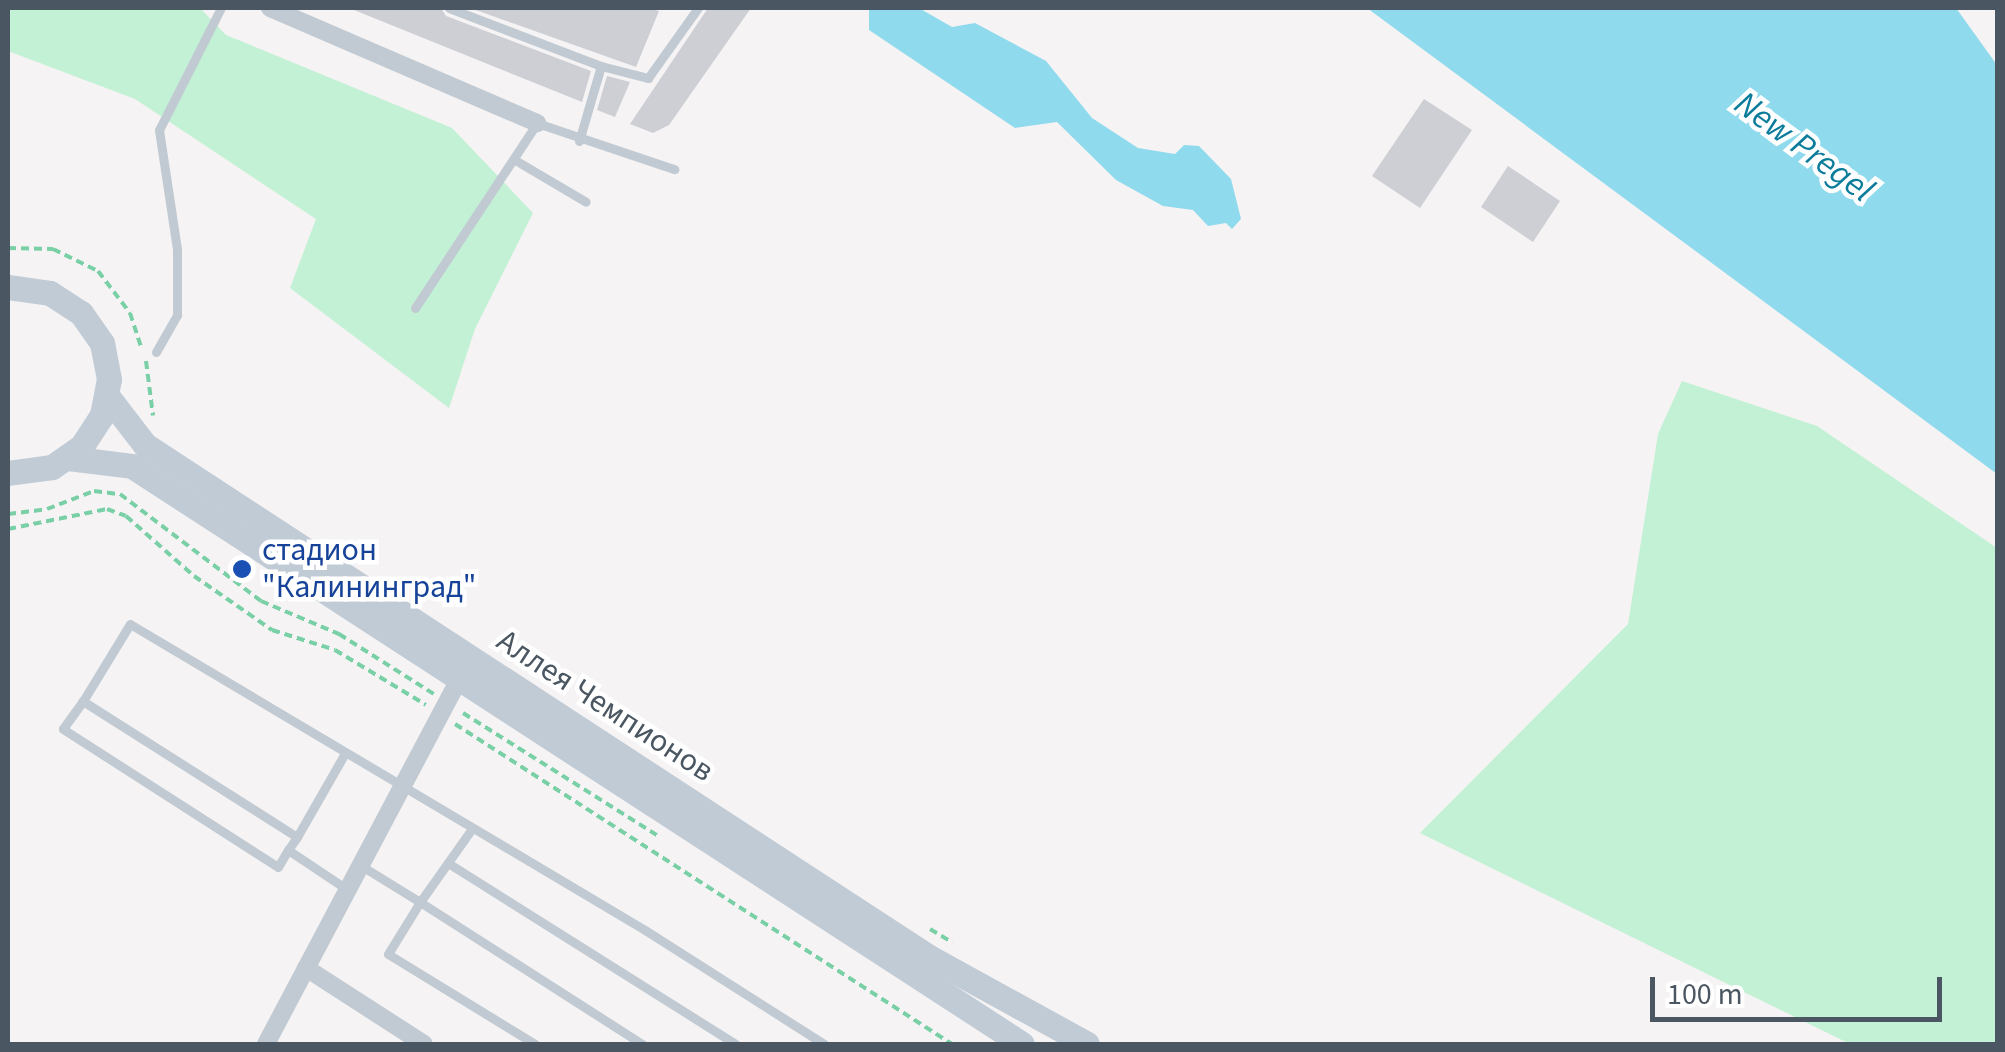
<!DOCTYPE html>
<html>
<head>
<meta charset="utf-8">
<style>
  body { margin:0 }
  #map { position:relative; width:2005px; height:1052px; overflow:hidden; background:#f5f3f3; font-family:"Source Sans 3",sans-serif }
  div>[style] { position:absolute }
  .green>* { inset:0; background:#c3f1d5 }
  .water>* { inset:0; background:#90daee }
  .building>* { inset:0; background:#cdcfd5 }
  .path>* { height:4px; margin-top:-2px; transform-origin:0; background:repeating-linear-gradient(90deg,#7ad0a6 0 8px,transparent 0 13px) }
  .service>* { height:9px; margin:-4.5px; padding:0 4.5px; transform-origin:4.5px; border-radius:4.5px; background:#c1cad2 }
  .minor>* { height:18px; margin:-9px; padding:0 9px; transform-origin:9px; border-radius:9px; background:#c1cad2 }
  .secondary>* { height:25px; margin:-12.5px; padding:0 12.5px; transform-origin:12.5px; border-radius:12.5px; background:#c1cbd6 }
  .dots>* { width:28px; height:28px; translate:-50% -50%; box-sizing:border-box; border:5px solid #fff; border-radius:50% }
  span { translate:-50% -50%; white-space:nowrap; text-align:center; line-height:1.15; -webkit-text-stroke:9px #fff; paint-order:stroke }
  .transit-label { font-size:32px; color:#164399 }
  .left { translate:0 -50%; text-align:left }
  .street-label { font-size:32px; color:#4a5661 }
  .water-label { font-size:35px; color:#0c7c9b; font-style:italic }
  .frame { position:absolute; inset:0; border:10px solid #4a5661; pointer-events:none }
  .scale { position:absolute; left:1650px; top:977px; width:292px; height:45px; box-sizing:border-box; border:5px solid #4a5661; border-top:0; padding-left:12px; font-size:30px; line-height:35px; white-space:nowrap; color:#4a5661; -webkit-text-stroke:8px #fff; paint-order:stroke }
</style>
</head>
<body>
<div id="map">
  <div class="green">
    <i style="clip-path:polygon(8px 8px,200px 8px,226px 35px,452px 128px,533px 213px,475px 329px,449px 408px,290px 288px,316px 219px,135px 99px,8px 51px)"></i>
    <i style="clip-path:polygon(1682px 381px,1817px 426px,1997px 548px,1997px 1044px,1850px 1044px,1420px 833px,1628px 624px,1658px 434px)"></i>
  </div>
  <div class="water">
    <i style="clip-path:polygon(869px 8px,919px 8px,952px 27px,975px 23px,1046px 61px,1092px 118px,1138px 148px,1175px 154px,1184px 145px,1199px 146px,1231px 179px,1241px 219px,1232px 229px,1226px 223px,1208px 226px,1193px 210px,1163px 206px,1116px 180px,1057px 122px,1015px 128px,869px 30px)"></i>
    <i style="clip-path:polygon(1367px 8px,1956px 8px,1997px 65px,1997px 474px)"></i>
  </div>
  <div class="building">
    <i style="clip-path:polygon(349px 8px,441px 8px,446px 16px,591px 71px,582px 102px)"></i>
    <i style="clip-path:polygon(470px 8px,650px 8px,659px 11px,636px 67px)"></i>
    <i style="clip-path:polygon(708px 8px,751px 8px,669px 125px,653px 133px,630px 124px)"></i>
    <i style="clip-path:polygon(607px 76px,630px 82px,615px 117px,597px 110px)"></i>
    <i style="clip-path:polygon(1424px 99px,1472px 130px,1420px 208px,1372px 176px)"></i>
    <i style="clip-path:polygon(1508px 166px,1560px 201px,1533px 242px,1481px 207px)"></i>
  </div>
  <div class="path">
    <i style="left:8px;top:248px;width:45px;rotate:1.3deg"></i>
    <i style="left:53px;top:249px;width:50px;rotate:26.1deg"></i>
    <i style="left:98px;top:271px;width:53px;rotate:52.7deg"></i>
    <i style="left:130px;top:313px;width:36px;rotate:72deg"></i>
    <i style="left:146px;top:361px;width:55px;rotate:82.7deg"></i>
    <i style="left:8px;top:514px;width:39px;rotate:-7deg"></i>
    <i style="left:47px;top:509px;width:50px;rotate:-21deg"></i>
    <i style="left:94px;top:491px;width:26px;rotate:7deg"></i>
    <i style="left:120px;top:494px;width:177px;rotate:37.2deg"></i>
    <i style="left:261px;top:601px;width:85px;rotate:22.9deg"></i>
    <i style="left:339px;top:634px;width:112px;rotate:32.3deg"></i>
    <i style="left:8px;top:529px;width:101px;rotate:-11.4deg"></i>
    <i style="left:107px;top:509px;width:20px;rotate:20deg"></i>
    <i style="left:126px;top:516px;width:91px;rotate:41.4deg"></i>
    <i style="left:194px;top:576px;width:95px;rotate:34.7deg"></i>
    <i style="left:272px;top:630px;width:66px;rotate:17.6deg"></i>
    <i style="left:335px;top:650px;width:106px;rotate:31.1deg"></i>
    <i style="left:463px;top:713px;width:231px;rotate:32.2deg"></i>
    <i style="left:455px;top:724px;width:591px;rotate:32.78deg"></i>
    <i style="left:930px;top:929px;width:26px;rotate:31deg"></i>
  </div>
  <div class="service">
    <i style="left:449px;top:8px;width:163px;rotate:20.9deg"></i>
    <i style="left:579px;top:141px;width:78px;rotate:-73.7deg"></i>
    <i style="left:601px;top:66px;width:49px;rotate:14.3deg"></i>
    <i style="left:648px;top:78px;width:86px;rotate:-54.5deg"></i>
    <i style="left:515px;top:160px;width:82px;rotate:30.6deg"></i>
    <i style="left:415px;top:308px;width:222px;rotate:-56.6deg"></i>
    <i style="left:537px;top:123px;width:145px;rotate:18.6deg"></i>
    <i style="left:156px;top:352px;width:43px;rotate:-60.4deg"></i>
    <i style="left:177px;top:315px;width:66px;rotate:-90deg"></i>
    <i style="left:177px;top:249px;width:120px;rotate:-98.6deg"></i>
    <i style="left:159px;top:130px;width:137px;rotate:-63.1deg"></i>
    <i style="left:83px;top:701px;width:34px;rotate:126deg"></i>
    <i style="left:63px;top:729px;width:255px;rotate:32.7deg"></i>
    <i style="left:278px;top:867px;width:20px;rotate:-60deg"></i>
    <i style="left:471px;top:830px;width:88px;rotate:125.3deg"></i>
    <i style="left:420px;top:902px;width:264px;rotate:32.6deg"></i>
    <i style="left:297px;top:837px;width:95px;rotate:-60.2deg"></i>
    <i style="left:448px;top:863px;width:339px;rotate:32.2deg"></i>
    <i style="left:360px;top:865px;width:70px;rotate:31.7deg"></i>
    <i style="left:420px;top:902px;width:61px;rotate:121.6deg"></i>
    <i style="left:388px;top:954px;width:172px;rotate:31.5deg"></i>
    <i style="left:348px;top:890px;width:72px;rotate:-146.3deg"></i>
    <i style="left:288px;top:850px;width:16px;rotate:-55deg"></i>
    <i style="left:297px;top:837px;width:254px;rotate:-147.6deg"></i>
    <i style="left:83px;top:701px;width:90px;rotate:-58.6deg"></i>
    <i style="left:130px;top:624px;width:599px;rotate:30.72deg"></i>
    <i style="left:645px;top:930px;width:212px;rotate:32.5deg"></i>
  </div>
  <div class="minor">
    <i style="left:270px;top:8px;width:291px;rotate:23.3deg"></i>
    <i style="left:306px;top:968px;width:140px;rotate:32.8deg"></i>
    <i style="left:266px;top:1044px;width:412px;rotate:-62.1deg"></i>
  </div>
  <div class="secondary">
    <i style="left:8px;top:287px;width:42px;rotate:8.1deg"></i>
    <i style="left:50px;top:293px;width:37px;rotate:33deg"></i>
    <i style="left:81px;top:313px;width:37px;rotate:55deg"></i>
    <i style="left:102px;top:343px;width:37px;rotate:79deg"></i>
    <i style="left:109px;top:379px;width:37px;rotate:101deg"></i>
    <i style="left:102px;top:415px;width:37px;rotate:123deg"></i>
    <i style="left:82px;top:446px;width:37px;rotate:145deg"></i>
    <i style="left:52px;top:467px;width:44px;rotate:172.2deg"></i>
    <i style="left:108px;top:397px;width:61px;rotate:52.4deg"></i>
    <i style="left:145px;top:445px;width:936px;rotate:33.15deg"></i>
    <i style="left:929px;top:957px;width:180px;rotate:28.8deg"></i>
    <i style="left:68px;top:458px;width:64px;rotate:7.1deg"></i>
    <i style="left:132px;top:466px;width:1061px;rotate:33deg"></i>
  </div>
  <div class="dots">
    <i style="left:242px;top:569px;background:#1a4fb4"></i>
  </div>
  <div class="transit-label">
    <span class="left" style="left:262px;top:569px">стадион<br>"Калининград"</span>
  </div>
  <div class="street-label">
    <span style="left:605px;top:706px;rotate:33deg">Аллея Чемпионов</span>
  </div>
  <div class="water-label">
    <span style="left:1804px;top:147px;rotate:36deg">New Pregel</span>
  </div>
  <div class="frame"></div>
  <div class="scale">100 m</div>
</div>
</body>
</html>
